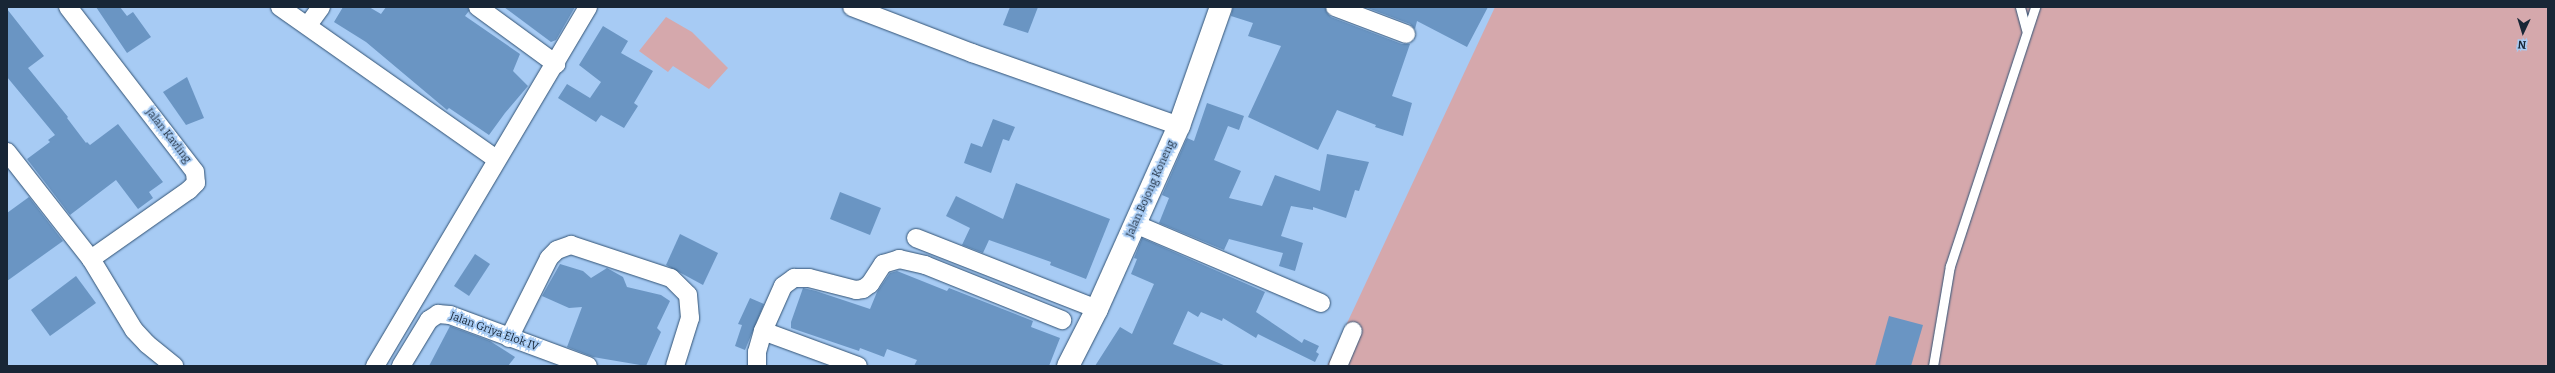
<!DOCTYPE html>
<html>
<head>
<meta charset="utf-8">
<style>
  body { margin:0 }
  #map { position:relative; width:2555px; height:373px; overflow:hidden; background:#a7cbf4; font-family:Bitter,serif }
  div>[style] { position:absolute }
  .green>* { inset:0; background:#d5a8ac }
  .building>* { inset:0; background:#6a95c3 }
  .roads { filter:drop-shadow(0 0 1px #315274) drop-shadow(0 0 1px #315274) }
  .service>* { height:9px; margin:-4.5px; padding:0 4.5px; transform-origin:4.5px; border-radius:4.5px; background:#fff }
  .minor>* { height:18px; margin:-9px; padding:0 9px; transform-origin:9px; border-radius:9px; background:#fff }
  .tertiary>* { height:22px; margin:-11px; padding:0 11px; transform-origin:11px; border-radius:11px; background:#fff }
  span { translate:-50% -50%; white-space:nowrap; text-align:center; line-height:1.15; -webkit-text-stroke:3.5px #a7cbf4; paint-order:stroke }
  .street-label { font-size:11px; color:#182636 }
  .frame { position:absolute; inset:0; border:8px solid #182636; pointer-events:none }
  .north { position:absolute; left:2503px; top:12px; width:40px; height:40px; -webkit-text-stroke:3px #a7cbf4; paint-order:stroke; rotate:184deg; font-size:11px; font-weight:700; line-height:16px; text-align:center; color:#182636 }
  .north::after { content:''; display:block; margin:auto; width:14px; height:18px; background:#182636; clip-path:polygon(50% 0,100% 100%,50% 72%,0 100%) }
</style>
</head>
<body>
<div id="map">
  <div class="green">
    <i style="clip-path:polygon(1495px 7px,2548px 7px,2548px 366px,1327px 366px)"></i>
    <i style="clip-path:polygon(666px 17px,692px 32px,728px 68px,709px 89px,673px 66px,668px 72px,639px 51px)"></i>
  </div>
  <div class="building">
    <i style="clip-path:polygon(96px 7px,120px 7px,127px 16px,133px 12px,151px 37px,127px 53px)"></i>
    <i style="clip-path:polygon(343px 7px,369px 7px,381px 14px,386px 7px,468px 7px,469px 11px,465px 16px,520px 54px,513px 71px,528px 86px,505px 113px,489px 135px,449px 108px,447px 110px,366px 42px,334px 22px)"></i>
    <i style="clip-path:polygon(504px 7px,575px 7px,556px 40px,551px 42px)"></i>
    <i style="clip-path:polygon(1010px 7px,1038px 7px,1028px 33px,1003px 25px)"></i>
    <i style="clip-path:polygon(1233px 7px,1325px 7px,1327px 13px,1331px 17px,1402px 44px,1410px 44px,1392px 96px,1412px 103px,1403px 136px,1375px 127px,1376px 125px,1337px 110px,1318px 150px,1248px 117px,1281px 46px,1248px 36px,1253px 23px,1231px 16px)"></i>
    <i style="clip-path:polygon(1365px 7px,1488px 7px,1467px 47px,1417px 21px,1415px 29px,1410px 24px)"></i>
    <i style="clip-path:polygon(7px 9px,44px 56px,28px 68px,68px 117px,67px 118px,86px 143px,87px 142px,90px 145px,118px 124px,163px 182px,149px 192px,153px 198px,138px 209px,116px 180px,70px 215px,27px 159px,50px 142px,48px 140px,55px 135px,7px 77px)"></i>
    <i style="clip-path:polygon(603px 26px,628px 41px,621px 53px,653px 71px,634px 103px,638px 106px,624px 128px,601px 115px,596px 122px,558px 98px,567px 84px,590px 98px,601px 82px,579px 65px)"></i>
    <i style="clip-path:polygon(187px 77px,204px 118px,186px 125px,163px 92px)"></i>
    <i style="clip-path:polygon(1207px 103px,1244px 116px,1239px 130px,1228px 126px,1214px 160px,1241px 171px,1229px 198px,1262px 206px,1275px 175px,1320px 191px,1327px 154px,1369px 162px,1359px 191px,1355px 190px,1346px 218px,1313px 207px,1313px 210px,1291px 206px,1281px 236px,1303px 243px,1295px 271px,1279px 266px,1283px 253px,1229px 239px,1224px 250px,1159px 223px,1169px 198px,1162px 195px,1187px 138px,1194px 141px)"></i>
    <i style="clip-path:polygon(993px 119px,1015px 127px,1009px 141px,1003px 139px,991px 173px,964px 163px,971px 143px,982px 147px)"></i>
    <i style="clip-path:polygon(1016px 183px,1110px 219px,1086px 279px,1050px 265px,1051px 262px,989px 240px,983px 253px,962px 245px,970px 228px,946px 216px,956px 196px,1003px 219px)"></i>
    <i style="clip-path:polygon(840px 192px,881px 208px,870px 235px,830px 219px)"></i>
    <i style="clip-path:polygon(29px 197px,63px 241px,7px 281px,7px 213px)"></i>
    <i style="clip-path:polygon(680px 234px,718px 253px,703px 285px,666px 265px)"></i>
    <i style="clip-path:polygon(1142px 238px,1265px 292px,1256px 312px,1302px 343px,1304px 339px,1319px 346px,1316px 352px,1319px 354px,1315px 362px,1258px 334px,1256px 338px,1223px 318px,1222px 321px,1201px 312px,1198px 317px,1188px 311px,1173px 344px,1226px 366px,1095px 366px,1120px 327px,1132px 334px,1154px 284px,1131px 274px,1137px 259px,1134px 258px)"></i>
    <i style="clip-path:polygon(475px 254px,490px 264px,469px 296px,454px 286px)"></i>
    <i style="clip-path:polygon(560px 264px,583px 271px,591px 278px,607px 268px,623px 277px,627px 287px,661px 295px,670px 301px,657px 328px,661px 332px,646px 366px,593px 357px,567px 347px,582px 307px,569px 308px,542px 296px)"></i>
    <i style="clip-path:polygon(897px 271px,947px 291px,949px 288px,1033px 321px,1031px 327px,1060px 338px,1049px 366px,914px 366px,917px 360px,887px 349px,884px 357px,860px 348px,859px 351px,791px 328px,791px 322px,803px 288px,816px 291px,870px 309px,877px 292px,890px 273px)"></i>
    <i style="clip-path:polygon(76px 276px,96px 303px,50px 336px,31px 310px)"></i>
    <i style="clip-path:polygon(750px 298px,764px 304px,745px 350px,735px 346px,742px 325px,738px 324px)"></i>
    <i style="clip-path:polygon(1889px 316px,1923px 325px,1911px 366px,1875px 366px)"></i>
    <i style="clip-path:polygon(450px 326px,490px 341px,515px 357px,508px 366px,429px 366px)"></i>
  </div>
  <div class="roads">
    <div class="service">
      <i style="left:2020px;top:7px;width:23px;rotate:75deg"></i>
      <i style="left:1933px;top:366px;width:101px;rotate:-80.4deg"></i>
      <i style="left:1950px;top:266px;width:273px;rotate:-71.8deg"></i>
    </div>
    <div class="minor">
      <i style="left:68px;top:7px;width:208px;rotate:52.4deg"></i>
      <i style="left:195px;top:172px;width:11px;rotate:85deg"></i>
      <i style="left:196px;top:183px;width:10px;rotate:135deg"></i>
      <i style="left:189px;top:190px;width:120px;rotate:144.9deg"></i>
      <i style="left:280px;top:7px;width:264px;rotate:35.1deg"></i>
      <i style="left:478px;top:7px;width:97px;rotate:36.2deg"></i>
      <i style="left:852px;top:7px;width:129px;rotate:21deg"></i>
      <i style="left:972px;top:53px;width:219px;rotate:19.4deg"></i>
      <i style="left:1335px;top:7px;width:76px;rotate:20.8deg"></i>
      <i style="left:308px;top:25px;width:22px;rotate:-54deg"></i>
      <i style="left:7px;top:152px;width:136px;rotate:51.9deg"></i>
      <i style="left:91px;top:259px;width:83px;rotate:58.8deg"></i>
      <i style="left:134px;top:330px;width:19px;rotate:47deg"></i>
      <i style="left:147px;top:344px;width:35px;rotate:39deg"></i>
      <i style="left:1135px;top:224px;width:202px;rotate:23deg"></i>
      <i style="left:916px;top:238px;width:194px;rotate:21.4deg"></i>
      <i style="left:763px;top:331px;width:101px;rotate:20.2deg"></i>
      <i style="left:509px;top:338px;width:89px;rotate:-63.4deg"></i>
      <i style="left:549px;top:258px;width:11px;rotate:-45deg"></i>
      <i style="left:557px;top:250px;width:15px;rotate:-20deg"></i>
      <i style="left:571px;top:245px;width:105px;rotate:18.3deg"></i>
      <i style="left:671px;top:278px;width:24px;rotate:45deg"></i>
      <i style="left:688px;top:295px;width:23px;rotate:85deg"></i>
      <i style="left:690px;top:318px;width:50px;rotate:107.4deg"></i>
      <i style="left:375px;top:366px;width:417px;rotate:-59.3deg"></i>
      <i style="left:401px;top:366px;width:54px;rotate:-58.7deg"></i>
      <i style="left:429px;top:320px;width:11px;rotate:-34deg"></i>
      <i style="left:438px;top:314px;width:12px;rotate:5deg"></i>
      <i style="left:450px;top:315px;width:147px;rotate:20.3deg"></i>
      <i style="left:757px;top:366px;width:14px;rotate:-90deg"></i>
      <i style="left:757px;top:352px;width:22px;rotate:-74deg"></i>
      <i style="left:763px;top:331px;width:49px;rotate:-66deg"></i>
      <i style="left:783px;top:286px;width:14px;rotate:-36deg"></i>
      <i style="left:794px;top:278px;width:15px"></i>
      <i style="left:809px;top:278px;width:49px;rotate:14.3deg"></i>
      <i style="left:856px;top:290px;width:7px;rotate:-8deg"></i>
      <i style="left:863px;top:289px;width:9px;rotate:-36deg"></i>
      <i style="left:870px;top:284px;width:24px;rotate:-57deg"></i>
      <i style="left:883px;top:264px;width:17px;rotate:-17deg"></i>
      <i style="left:899px;top:259px;width:27px;rotate:13deg"></i>
      <i style="left:925px;top:265px;width:148px;rotate:21.9deg"></i>
      <i style="left:1338px;top:366px;width:38px;rotate:-67deg"></i>
    </div>
    <div class="tertiary">
      <i style="left:1068px;top:366px;width:64px;rotate:-63deg"></i>
      <i style="left:1097px;top:309px;width:201px;rotate:-65.9deg"></i>
      <i style="left:1179px;top:126px;width:126px;rotate:-70.6deg"></i>
    </div>
  </div>
  <div class="street-label">
    <span style="left:168px;top:136px;rotate:52deg">Jalan Kavling</span>
    <span style="left:1151px;top:189px;rotate:-66deg">Jalan Bojong Koneng</span>
    <span style="left:494px;top:332px;rotate:20deg">Jalan Griya Elok IV</span>
  </div>
  <div class="frame"></div>
  <div class="north">N</div>
</div>
</body>
</html>
